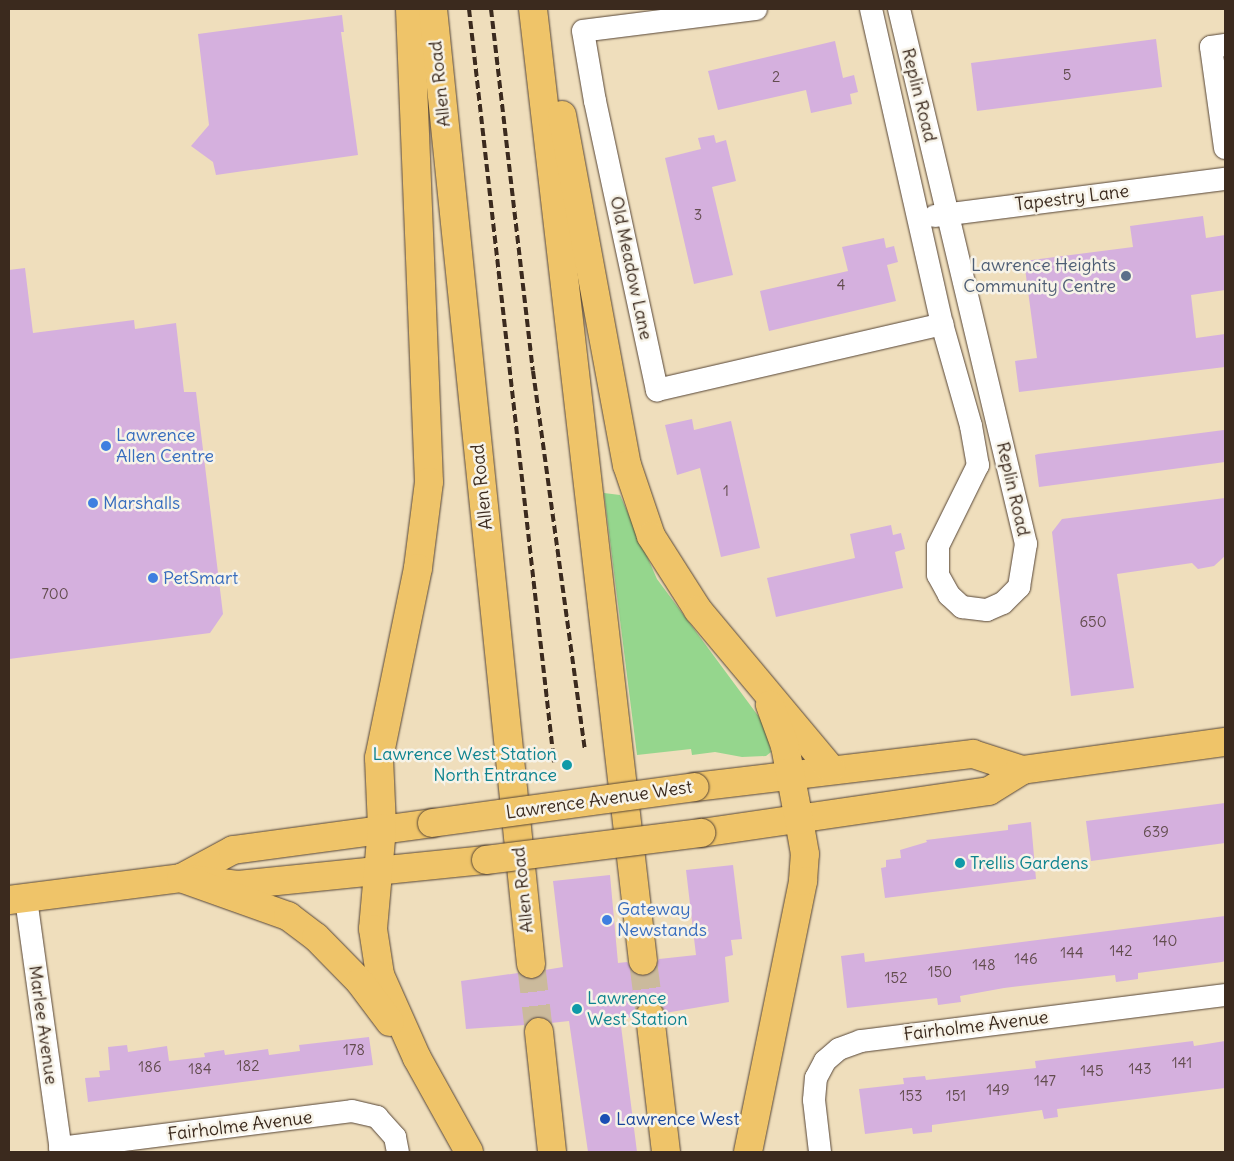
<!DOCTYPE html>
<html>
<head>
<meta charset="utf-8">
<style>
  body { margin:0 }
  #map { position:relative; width:1234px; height:1161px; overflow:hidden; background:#efdebc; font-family:Delius,sans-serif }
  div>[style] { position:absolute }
  .green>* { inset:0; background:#95d68d }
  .building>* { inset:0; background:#d5b0de }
  .highway-tunnel>* { height:28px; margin-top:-14px; transform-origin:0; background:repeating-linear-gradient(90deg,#cbba9c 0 28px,transparent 0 42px) }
  .roads { filter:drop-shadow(0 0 1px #564536) drop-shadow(0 0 1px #564536) }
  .minor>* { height:22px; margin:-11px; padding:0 11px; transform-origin:11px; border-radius:11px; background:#fff }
  .major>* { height:28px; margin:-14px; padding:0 14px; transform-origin:14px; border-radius:14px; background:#efc469 }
  .highway>* { height:28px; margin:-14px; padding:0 14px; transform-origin:14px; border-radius:14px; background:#efc469 }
  .rail>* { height:4px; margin-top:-2px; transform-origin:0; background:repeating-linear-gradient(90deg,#3b2a1e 0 8px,transparent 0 12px) }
  .bridges { filter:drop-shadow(0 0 1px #564536) drop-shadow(0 0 1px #564536) }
  .major-bridge>* { height:28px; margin:-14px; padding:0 14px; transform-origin:14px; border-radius:14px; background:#efc469 }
  .dots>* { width:14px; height:14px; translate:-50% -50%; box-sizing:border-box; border:2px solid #f7f3e8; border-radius:50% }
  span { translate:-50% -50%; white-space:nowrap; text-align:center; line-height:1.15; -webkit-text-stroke:5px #f7f3e8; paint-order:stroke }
  .number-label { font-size:15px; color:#624c4e }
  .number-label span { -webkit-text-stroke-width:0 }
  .street-label { font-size:18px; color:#3b2a1e }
  .service-label { font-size:18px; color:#4e5e75 }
  .right { translate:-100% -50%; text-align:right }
  .shop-label { font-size:18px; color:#366cbe }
  .left { translate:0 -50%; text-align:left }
  .culture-label { font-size:18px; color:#0d838f }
  .transit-label { font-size:18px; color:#164399 }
  .frame { position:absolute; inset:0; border:10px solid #3b2a1e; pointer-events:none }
</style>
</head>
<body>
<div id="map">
  <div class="green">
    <i style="clip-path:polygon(604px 493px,620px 495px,657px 579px,765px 725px,771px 752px,766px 756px,742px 757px,715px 752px,692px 755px,691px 749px,637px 755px)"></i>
  </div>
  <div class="building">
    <i style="clip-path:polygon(342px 15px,344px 32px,341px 32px,358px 155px,216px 175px,213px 162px,191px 146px,209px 125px,198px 34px)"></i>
    <i style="clip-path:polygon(1156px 39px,1162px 87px,977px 111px,971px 63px)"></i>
    <i style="clip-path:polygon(835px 41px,843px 78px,854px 75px,858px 92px,850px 94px,852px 104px,811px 113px,806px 90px,718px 110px,708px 71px)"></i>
    <i style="clip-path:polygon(714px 135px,716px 143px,726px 140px,736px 181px,712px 187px,733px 275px,694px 284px,665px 158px,701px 149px,698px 138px)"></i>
    <i style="clip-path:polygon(1203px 216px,1206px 238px,1225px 235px,1225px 290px,1191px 295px,1196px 338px,1225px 334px,1225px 367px,1019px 392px,1015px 361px,1037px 358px,1024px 261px,1133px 247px,1130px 226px)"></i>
    <i style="clip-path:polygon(884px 238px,886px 248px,894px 246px,898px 262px,887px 265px,896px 301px,769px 331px,760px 291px,848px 271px,842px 247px)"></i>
    <i style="clip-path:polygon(25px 268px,33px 333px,134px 320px,135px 329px,176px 323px,184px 392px,196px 392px,223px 614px,210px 633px,9px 659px,9px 270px)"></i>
    <i style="clip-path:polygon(692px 419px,694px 430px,731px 421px,760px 548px,721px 557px,700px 468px,677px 475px,665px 425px)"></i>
    <i style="clip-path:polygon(1224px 430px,1225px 462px,1039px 487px,1035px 455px,1038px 454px)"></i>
    <i style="clip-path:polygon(1225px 498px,1225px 556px,1214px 566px,1198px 569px,1192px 563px,1117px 574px,1134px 688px,1071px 696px,1052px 532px,1062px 519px)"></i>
    <i style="clip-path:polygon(891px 525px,893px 535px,901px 533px,905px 549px,895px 552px,903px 588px,776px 617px,767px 578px,855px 558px,850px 534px)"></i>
    <i style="clip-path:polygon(1225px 803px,1225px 843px,1091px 861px,1086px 821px)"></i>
    <i style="clip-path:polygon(1031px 822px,1036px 879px,885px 898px,881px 868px,886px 867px,886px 860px,901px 858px,900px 850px,927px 842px,926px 840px,1008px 830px,1008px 825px)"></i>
    <i style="clip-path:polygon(733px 865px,742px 939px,731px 940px,733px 955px,725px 957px,729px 1002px,665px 1013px,657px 1002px,648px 1001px,640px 1004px,635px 1017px,620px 1018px,637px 1152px,588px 1152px,569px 1021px,551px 1023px,538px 1016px,525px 1025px,466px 1029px,461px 981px,518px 973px,533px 979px,545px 970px,563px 967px,553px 881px,610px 875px,618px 963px,627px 962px,636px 975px,652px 974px,659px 959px,696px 955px,686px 870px)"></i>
    <i style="clip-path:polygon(1225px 916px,1225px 961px,1222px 962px,1138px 973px,1138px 979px,1116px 982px,1115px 975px,1004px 988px,960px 996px,961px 1002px,938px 1005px,937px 998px,847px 1008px,841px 956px,864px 953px,865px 962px)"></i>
    <i style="clip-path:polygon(369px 1037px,373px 1065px,88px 1102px,85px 1078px,100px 1077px,99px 1071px,110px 1070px,108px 1047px,127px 1045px,128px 1052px,167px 1046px,169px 1061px,205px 1057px,204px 1053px,224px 1050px,225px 1055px,268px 1049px,269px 1055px,300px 1051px,299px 1045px)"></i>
    <i style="clip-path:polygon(1193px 1041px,1194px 1046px,1225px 1041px,1225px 1088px,1057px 1109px,1058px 1117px,1044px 1119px,1042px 1110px,932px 1125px,932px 1132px,913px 1134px,912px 1128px,865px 1134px,859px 1089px,904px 1084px,903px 1078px,925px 1076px,926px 1080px,1036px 1068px,1035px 1061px)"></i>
  </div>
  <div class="highway-tunnel">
    <i style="left:643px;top:961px;width:55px;rotate:82.7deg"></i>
    <i style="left:531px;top:964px;width:68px;rotate:83.3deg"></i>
  </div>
  <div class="roads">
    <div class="minor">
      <i style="left:756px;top:9px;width:174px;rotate:172.8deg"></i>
      <i style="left:583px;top:31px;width:71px;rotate:80.3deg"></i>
      <i style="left:595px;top:101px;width:296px;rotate:77.9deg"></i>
      <i style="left:657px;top:390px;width:293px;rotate:-13deg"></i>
      <i style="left:871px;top:9px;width:323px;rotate:77.3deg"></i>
      <i style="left:942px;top:324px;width:106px;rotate:74.1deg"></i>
      <i style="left:971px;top:426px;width:40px;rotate:80deg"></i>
      <i style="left:978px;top:465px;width:90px;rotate:116.3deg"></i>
      <i style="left:938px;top:546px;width:29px;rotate:90deg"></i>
      <i style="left:938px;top:575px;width:23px;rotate:61deg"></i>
      <i style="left:949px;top:595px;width:18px;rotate:43deg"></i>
      <i style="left:962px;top:607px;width:25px;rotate:7deg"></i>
      <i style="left:987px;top:610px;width:17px;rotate:-24deg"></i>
      <i style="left:1003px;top:603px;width:23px;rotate:-45deg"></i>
      <i style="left:1019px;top:587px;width:44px;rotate:-80.8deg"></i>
      <i style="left:1026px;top:544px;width:550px;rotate:-103.35deg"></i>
      <i style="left:1225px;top:45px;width:14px;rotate:172deg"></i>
      <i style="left:1211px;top:47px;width:102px;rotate:82.1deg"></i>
      <i style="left:935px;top:216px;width:292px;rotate:-7.3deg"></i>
      <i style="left:26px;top:899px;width:255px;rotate:82.1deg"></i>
      <i style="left:60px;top:1148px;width:294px;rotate:-7.2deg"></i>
      <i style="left:352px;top:1111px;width:26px;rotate:13deg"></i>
      <i style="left:377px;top:1117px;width:27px;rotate:48deg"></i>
      <i style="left:395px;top:1137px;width:15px;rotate:79deg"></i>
      <i style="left:820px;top:1152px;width:52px;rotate:-96.6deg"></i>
      <i style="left:814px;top:1100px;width:22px;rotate:-85deg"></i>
      <i style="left:816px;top:1078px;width:19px;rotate:-62deg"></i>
      <i style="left:825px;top:1061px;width:18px;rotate:-41deg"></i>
      <i style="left:839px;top:1049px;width:23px;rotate:-20deg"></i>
      <i style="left:861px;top:1041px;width:367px;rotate:-7.2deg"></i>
    </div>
    <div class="major">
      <i style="left:695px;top:787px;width:280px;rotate:-6.8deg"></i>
      <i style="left:973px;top:754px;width:52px;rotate:18.1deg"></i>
      <i style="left:1022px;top:770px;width:205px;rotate:-7.9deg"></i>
      <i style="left:701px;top:833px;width:291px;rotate:-8.3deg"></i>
      <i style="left:989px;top:791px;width:39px;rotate:-32deg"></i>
      <i style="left:181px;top:878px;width:59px;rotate:-28.3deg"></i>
      <i style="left:233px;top:850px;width:201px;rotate:-7.7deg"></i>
      <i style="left:9px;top:900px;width:173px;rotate:-7.3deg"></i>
      <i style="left:181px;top:878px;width:57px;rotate:7deg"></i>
      <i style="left:238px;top:885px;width:249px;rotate:-5.8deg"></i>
    </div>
    <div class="highway">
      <i style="left:410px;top:9px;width:473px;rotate:87.7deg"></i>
      <i style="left:429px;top:482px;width:87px;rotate:97.3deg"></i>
      <i style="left:418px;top:568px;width:194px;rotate:101.6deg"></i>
      <i style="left:379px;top:758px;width:70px;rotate:87.5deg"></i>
      <i style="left:382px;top:828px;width:101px;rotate:95.1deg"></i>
      <i style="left:373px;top:929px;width:47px;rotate:81.3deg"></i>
      <i style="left:380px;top:975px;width:91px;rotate:66deg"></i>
      <i style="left:417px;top:1058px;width:107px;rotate:61deg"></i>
      <i style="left:433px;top:9px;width:960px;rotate:84.14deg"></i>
      <i style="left:533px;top:9px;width:958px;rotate:83.41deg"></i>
      <i style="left:562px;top:115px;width:356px;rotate:79.5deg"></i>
      <i style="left:627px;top:465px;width:75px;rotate:71.3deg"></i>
      <i style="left:651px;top:536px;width:88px;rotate:57.6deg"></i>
      <i style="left:698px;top:610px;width:207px;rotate:50.1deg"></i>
      <i style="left:181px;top:878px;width:114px;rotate:19.6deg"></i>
      <i style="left:288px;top:916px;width:35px;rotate:37deg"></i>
      <i style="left:316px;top:937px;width:63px;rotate:45.6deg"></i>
      <i style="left:360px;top:982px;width:50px;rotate:53.1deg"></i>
      <i style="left:650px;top:1016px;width:137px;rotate:83.3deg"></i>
      <i style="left:539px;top:1032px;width:121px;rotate:83.8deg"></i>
      <i style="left:748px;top:1152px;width:277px;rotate:-78.5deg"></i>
      <i style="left:803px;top:881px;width:27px;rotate:-86deg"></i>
      <i style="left:805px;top:854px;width:35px;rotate:-100deg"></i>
      <i style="left:799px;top:820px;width:75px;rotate:-100.7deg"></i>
      <i style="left:785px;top:746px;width:44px;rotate:-110.1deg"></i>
    </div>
  </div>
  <div class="rail">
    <i style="left:469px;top:9px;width:758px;rotate:83.56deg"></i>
    <i style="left:491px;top:9px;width:364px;rotate:83.4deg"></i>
    <i style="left:533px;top:371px;width:383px;rotate:82.2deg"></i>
  </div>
  <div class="bridges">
    <div class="major-bridge">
      <i style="left:432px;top:823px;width:265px;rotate:-7.8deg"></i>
      <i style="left:486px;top:860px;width:217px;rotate:-7.2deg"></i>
    </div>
  </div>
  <div class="dots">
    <i style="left:1126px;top:276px;background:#5c6f8a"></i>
    <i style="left:106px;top:446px;background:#3f7fe0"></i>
    <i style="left:93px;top:503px;background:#3f7fe0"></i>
    <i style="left:153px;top:578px;background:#3f7fe0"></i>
    <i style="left:567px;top:765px;background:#0f9aa8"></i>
    <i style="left:960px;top:863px;background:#0f9aa8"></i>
    <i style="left:607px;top:920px;background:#3f7fe0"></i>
    <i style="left:577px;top:1009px;background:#0f9aa8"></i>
    <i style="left:605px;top:1119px;background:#1a4fb4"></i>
  </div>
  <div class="number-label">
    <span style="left:1067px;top:75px">5</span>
    <span style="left:776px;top:77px">2</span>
    <span style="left:698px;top:215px">3</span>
    <span style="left:841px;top:285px">4</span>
    <span style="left:726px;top:491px">1</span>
    <span style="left:55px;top:594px">700</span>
    <span style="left:1093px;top:622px">650</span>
    <span style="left:1156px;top:832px">639</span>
    <span style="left:1165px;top:941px">140</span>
    <span style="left:1121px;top:951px">142</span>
    <span style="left:1072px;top:953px">144</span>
    <span style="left:1026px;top:959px">146</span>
    <span style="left:984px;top:965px">148</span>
    <span style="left:940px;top:972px">150</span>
    <span style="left:896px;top:978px">152</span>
    <span style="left:354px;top:1050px">178</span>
    <span style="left:1182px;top:1063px">141</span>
    <span style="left:248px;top:1066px">182</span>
    <span style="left:150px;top:1067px">186</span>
    <span style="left:200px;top:1069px">184</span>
    <span style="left:1140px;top:1069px">143</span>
    <span style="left:1092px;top:1071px">145</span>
    <span style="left:1045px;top:1081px">147</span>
    <span style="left:998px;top:1090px">149</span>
    <span style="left:911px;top:1096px">153</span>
    <span style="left:956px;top:1096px">151</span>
  </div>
  <div class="street-label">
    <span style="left:440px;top:84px;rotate:-96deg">Allen Road</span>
    <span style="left:919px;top:95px;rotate:76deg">Replin Road</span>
    <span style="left:1072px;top:198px;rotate:-7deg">Tapestry Lane</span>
    <span style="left:631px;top:268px;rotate:78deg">Old Meadow Lane</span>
    <span style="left:482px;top:487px;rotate:-96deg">Allen Road</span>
    <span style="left:1013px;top:489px;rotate:77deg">Replin Road</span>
    <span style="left:599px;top:800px;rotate:-8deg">Lawrence Avenue West</span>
    <span style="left:523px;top:890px;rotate:-96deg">Allen Road</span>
    <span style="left:43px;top:1025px;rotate:82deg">Marlee Avenue</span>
    <span style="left:976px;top:1026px;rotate:-7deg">Fairholme Avenue</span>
    <span style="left:240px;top:1126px;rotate:-7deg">Fairholme Avenue</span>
  </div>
  <div class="service-label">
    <span class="right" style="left:1116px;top:276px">Lawrence Heights<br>Community Centre</span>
  </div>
  <div class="shop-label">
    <span class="left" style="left:116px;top:446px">Lawrence<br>Allen Centre</span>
    <span class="left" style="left:103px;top:503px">Marshalls</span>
    <span class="left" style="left:163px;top:578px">PetSmart</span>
    <span class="left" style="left:617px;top:920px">Gateway<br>Newstands</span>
  </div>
  <div class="culture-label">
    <span class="right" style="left:557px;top:765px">Lawrence West Station<br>North Entrance</span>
    <span class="left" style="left:970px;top:863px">Trellis Gardens</span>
    <span class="left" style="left:587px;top:1009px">Lawrence<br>West Station</span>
  </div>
  <div class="transit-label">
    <span class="left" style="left:616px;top:1119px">Lawrence West</span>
  </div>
  <div class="frame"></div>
</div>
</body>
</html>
